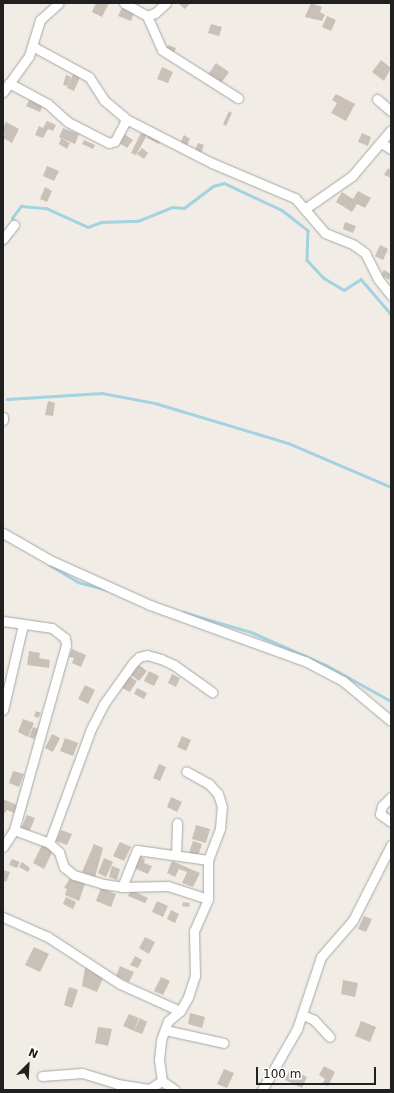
<!DOCTYPE html>
<html>
<head>
<meta charset="utf-8">
<style>
  body { margin:0 }
  #map { position:relative; width:394px; height:1093px; overflow:hidden; background:#f1ede6; font-family:"DejaVu Sans",sans-serif }
  div>[style] { position:absolute }
  .stream>* { height:2.5px; margin:-1.25px; padding:0 1.25px; transform-origin:1.25px; border-radius:1.25px; background:#a3d2e1 }
  .building>* { inset:0; background:#c9c0b8 }
  .roads { filter:drop-shadow(0 0 1px #a7a7a7) drop-shadow(0 0 1px #a7a7a7) }
  .street>* { height:9px; margin:-4.5px; padding:0 4.5px; transform-origin:4.5px; border-radius:4.5px; background:#fff }
  span { translate:-50% -50%; white-space:nowrap; text-align:center; line-height:1.15; -webkit-text-stroke:3px #fff; paint-order:stroke }
  .frame { position:absolute; inset:0; border:4px solid #202020; pointer-events:none }
  .north { position:absolute; left:8px; top:1045px; width:40px; height:40px; -webkit-text-stroke:3px #fff; paint-order:stroke; rotate:24deg; font-size:11px; font-weight:700; line-height:16px; text-align:center; color:#202020 }
  .north::after { content:''; display:block; margin:auto; width:14px; height:18px; background:#202020; clip-path:polygon(50% 0,100% 100%,50% 72%,0 100%) }
  .scale { position:absolute; left:256px; top:1067px; width:120px; height:18px; box-sizing:border-box; border:2px solid #202020; border-top:0; padding-left:5px; font-size:12px; line-height:14px; white-space:nowrap; color:#202020; -webkit-text-stroke:3px #fff; paint-order:stroke }
</style>
</head>
<body>
<div id="map">
  <div class="stream">
    <i style="left:14px;top:223px;width:5px;rotate:-112deg"></i>
    <i style="left:12px;top:218px;width:15px;rotate:-53deg"></i>
    <i style="left:21px;top:206px;width:25px;rotate:5deg"></i>
    <i style="left:46px;top:208px;width:46px;rotate:24.3deg"></i>
    <i style="left:88px;top:227px;width:14px;rotate:-21deg"></i>
    <i style="left:101px;top:222px;width:37px;rotate:-2deg"></i>
    <i style="left:138px;top:221px;width:37px;rotate:-22deg"></i>
    <i style="left:172px;top:207px;width:12px;rotate:5deg"></i>
    <i style="left:184px;top:208px;width:36px;rotate:-37deg"></i>
    <i style="left:213px;top:186px;width:11px;rotate:-15deg"></i>
    <i style="left:224px;top:183px;width:64px;rotate:25deg"></i>
    <i style="left:282px;top:210px;width:33px;rotate:38deg"></i>
    <i style="left:308px;top:230px;width:30px;rotate:92deg"></i>
    <i style="left:307px;top:260px;width:25px;rotate:47deg"></i>
    <i style="left:324px;top:278px;width:23px;rotate:31deg"></i>
    <i style="left:344px;top:290px;width:20px;rotate:-33deg"></i>
    <i style="left:361px;top:279px;width:46px;rotate:49.4deg"></i>
    <i style="left:3px;top:245px;width:13px;rotate:-51deg"></i>
    <i style="left:7px;top:399px;width:95px;rotate:-3.6deg"></i>
    <i style="left:102px;top:393px;width:54px;rotate:10.7deg"></i>
    <i style="left:155px;top:403px;width:139px;rotate:16.7deg"></i>
    <i style="left:288px;top:443px;width:112px;rotate:23.1deg"></i>
    <i style="left:50px;top:565px;width:33px;rotate:31deg"></i>
    <i style="left:78px;top:582px;width:30px;rotate:15deg"></i>
    <i style="left:183px;top:612px;width:71px;rotate:16.4deg"></i>
    <i style="left:251px;top:632px;width:84px;rotate:23.8deg"></i>
    <i style="left:328px;top:666px;width:72px;rotate:29.1deg"></i>
  </div>
  <div class="building">
    <i style="clip-path:polygon(96px 3px,109px 3px,102px 17px,92px 12px)"></i>
    <i style="clip-path:polygon(178px 3px,190px 3px,185px 9px)"></i>
    <i style="clip-path:polygon(311px 3px,322px 7px,320px 12px,325px 15px,322px 21px,305px 17px)"></i>
    <i style="clip-path:polygon(122px 8px,134px 13px,131px 21px,118px 16px)"></i>
    <i style="clip-path:polygon(327px 16px,336px 20px,331px 31px,322px 27px)"></i>
    <i style="clip-path:polygon(211px 24px,222px 27px,219px 36px,208px 33px)"></i>
    <i style="clip-path:polygon(168px 45px,176px 48px,174px 53px,166px 50px)"></i>
    <i style="clip-path:polygon(381px 60px,391px 68px,384px 81px,372px 72px)"></i>
    <i style="clip-path:polygon(216px 63px,229px 72px,220px 85px,207px 76px)"></i>
    <i style="clip-path:polygon(162px 67px,173px 72px,168px 83px,157px 79px)"></i>
    <i style="clip-path:polygon(74px 72px,81px 75px,74px 91px,67px 88px)"></i>
    <i style="clip-path:polygon(66px 75px,71px 77px,68px 86px,63px 85px)"></i>
    <i style="clip-path:polygon(336px 94px,355px 104px,346px 121px,331px 113px,337px 103px,332px 100px)"></i>
    <i style="clip-path:polygon(31px 97px,44px 103px,40px 112px,26px 106px)"></i>
    <i style="clip-path:polygon(229px 111px,232px 113px,226px 126px,223px 124px)"></i>
    <i style="clip-path:polygon(47px 121px,56px 125px,53px 131px,48px 129px,43px 138px,35px 135px,39px 126px,43px 128px)"></i>
    <i style="clip-path:polygon(6px 122px,19px 129px,12px 143px,3px 138px,6px 133px,3px 136px,3px 128px)"></i>
    <i style="clip-path:polygon(63px 128px,79px 134px,75px 144px,59px 137px)"></i>
    <i style="clip-path:polygon(141px 133px,147px 135px,136px 155px,131px 153px)"></i>
    <i style="clip-path:polygon(362px 133px,371px 137px,368px 146px,358px 142px)"></i>
    <i style="clip-path:polygon(124px 134px,133px 140px,127px 148px,118px 142px)"></i>
    <i style="clip-path:polygon(149px 134px,161px 140px,159px 144px,147px 138px)"></i>
    <i style="clip-path:polygon(184px 135px,190px 139px,186px 147px,180px 144px)"></i>
    <i style="clip-path:polygon(61px 138px,70px 143px,67px 149px,59px 144px)"></i>
    <i style="clip-path:polygon(84px 140px,95px 145px,93px 149px,82px 144px)"></i>
    <i style="clip-path:polygon(198px 143px,204px 145px,201px 153px,195px 150px)"></i>
    <i style="clip-path:polygon(142px 148px,148px 153px,144px 159px,137px 154px)"></i>
    <i style="clip-path:polygon(47px 166px,59px 171px,54px 181px,43px 176px)"></i>
    <i style="clip-path:polygon(388px 168px,391px 170px,391px 178px,384px 175px)"></i>
    <i style="clip-path:polygon(45px 187px,52px 191px,47px 202px,40px 199px)"></i>
    <i style="clip-path:polygon(358px 191px,371px 198px,365px 208px,357px 204px,352px 212px,336px 202px,342px 192px,353px 199px)"></i>
    <i style="clip-path:polygon(345px 222px,356px 226px,353px 233px,343px 229px)"></i>
    <i style="clip-path:polygon(380px 245px,388px 249px,383px 260px,375px 256px)"></i>
    <i style="clip-path:polygon(384px 270px,391px 274px,389px 280px,381px 275px)"></i>
    <i style="clip-path:polygon(48px 401px,55px 403px,53px 416px,45px 415px)"></i>
    <i style="clip-path:polygon(72px 649px,86px 655px,81px 667px,72px 663px,74px 658px,69px 657px)"></i>
    <i style="clip-path:polygon(29px 651px,40px 653px,39px 658px,50px 660px,49px 668px,27px 665px)"></i>
    <i style="clip-path:polygon(139px 665px,147px 671px,139px 681px,131px 675px)"></i>
    <i style="clip-path:polygon(149px 671px,159px 676px,154px 686px,144px 681px)"></i>
    <i style="clip-path:polygon(172px 674px,180px 678px,176px 687px,168px 683px)"></i>
    <i style="clip-path:polygon(129px 676px,137px 681px,130px 692px,122px 688px)"></i>
    <i style="clip-path:polygon(85px 685px,95px 690px,88px 704px,78px 699px)"></i>
    <i style="clip-path:polygon(137px 688px,147px 693px,144px 699px,134px 694px)"></i>
    <i style="clip-path:polygon(36px 711px,41px 713px,38px 718px,34px 716px)"></i>
    <i style="clip-path:polygon(23px 719px,34px 723px,28px 737px,18px 732px)"></i>
    <i style="clip-path:polygon(33px 727px,39px 729px,34px 739px,29px 737px)"></i>
    <i style="clip-path:polygon(52px 734px,60px 738px,53px 752px,45px 748px)"></i>
    <i style="clip-path:polygon(182px 736px,191px 740px,186px 751px,177px 747px)"></i>
    <i style="clip-path:polygon(65px 738px,78px 743px,73px 756px,60px 751px)"></i>
    <i style="clip-path:polygon(159px 764px,166px 767px,160px 781px,153px 778px)"></i>
    <i style="clip-path:polygon(13px 771px,24px 774px,19px 787px,9px 783px)"></i>
    <i style="clip-path:polygon(171px 797px,182px 802px,177px 812px,167px 807px)"></i>
    <i style="clip-path:polygon(3px 799px,17px 805px,14px 813px,7px 810px,5px 813px,3px 812px)"></i>
    <i style="clip-path:polygon(27px 815px,35px 818px,29px 832px,21px 829px)"></i>
    <i style="clip-path:polygon(196px 825px,210px 829px,206px 843px,192px 839px)"></i>
    <i style="clip-path:polygon(61px 830px,72px 834px,67px 845px,56px 841px)"></i>
    <i style="clip-path:polygon(193px 841px,202px 844px,198px 856px,189px 853px)"></i>
    <i style="clip-path:polygon(120px 842px,131px 847px,124px 861px,113px 856px)"></i>
    <i style="clip-path:polygon(94px 844px,103px 848px,95px 877px,82px 872px)"></i>
    <i style="clip-path:polygon(42px 845px,53px 851px,44px 869px,33px 863px)"></i>
    <i style="clip-path:polygon(139px 856px,145px 859px,144px 863px,152px 866px,148px 874px,134px 868px)"></i>
    <i style="clip-path:polygon(104px 858px,113px 862px,106px 877px,98px 873px)"></i>
    <i style="clip-path:polygon(12px 859px,20px 862px,17px 868px,9px 865px)"></i>
    <i style="clip-path:polygon(172px 861px,200px 873px,193px 887px,182px 883px,187px 872px,179px 869px,175px 877px,167px 873px)"></i>
    <i style="clip-path:polygon(22px 862px,30px 868px,28px 872px,19px 867px)"></i>
    <i style="clip-path:polygon(112px 866px,120px 869px,117px 880px,109px 877px)"></i>
    <i style="clip-path:polygon(3px 870px,10px 872px,6px 882px,3px 880px)"></i>
    <i style="clip-path:polygon(70px 878px,85px 884px,79px 901px,65px 895px,67px 889px,64px 888px)"></i>
    <i style="clip-path:polygon(101px 888px,116px 894px,111px 907px,96px 901px)"></i>
    <i style="clip-path:polygon(131px 890px,148px 898px,145px 903px,128px 896px)"></i>
    <i style="clip-path:polygon(66px 897px,76px 902px,73px 909px,63px 904px)"></i>
    <i style="clip-path:polygon(157px 901px,168px 906px,163px 917px,152px 912px)"></i>
    <i style="clip-path:polygon(183px 902px,190px 903px,189px 907px,182px 906px)"></i>
    <i style="clip-path:polygon(171px 910px,179px 914px,175px 923px,167px 919px)"></i>
    <i style="clip-path:polygon(364px 916px,372px 919px,366px 932px,358px 929px)"></i>
    <i style="clip-path:polygon(145px 937px,155px 942px,149px 954px,139px 948px)"></i>
    <i style="clip-path:polygon(34px 947px,49px 954px,40px 972px,25px 965px)"></i>
    <i style="clip-path:polygon(135px 956px,142px 960px,138px 968px,130px 965px)"></i>
    <i style="clip-path:polygon(120px 966px,134px 972px,129px 982px,116px 976px)"></i>
    <i style="clip-path:polygon(85px 968px,104px 976px,97px 992px,82px 986px)"></i>
    <i style="clip-path:polygon(161px 977px,170px 981px,163px 995px,154px 991px)"></i>
    <i style="clip-path:polygon(343px 980px,358px 983px,355px 997px,341px 994px)"></i>
    <i style="clip-path:polygon(69px 987px,78px 990px,72px 1008px,64px 1005px)"></i>
    <i style="clip-path:polygon(190px 1013px,205px 1017px,202px 1028px,188px 1024px)"></i>
    <i style="clip-path:polygon(129px 1014px,139px 1018px,134px 1031px,123px 1026px)"></i>
    <i style="clip-path:polygon(140px 1018px,147px 1022px,142px 1034px,134px 1031px)"></i>
    <i style="clip-path:polygon(361px 1021px,376px 1027px,370px 1042px,355px 1036px)"></i>
    <i style="clip-path:polygon(98px 1027px,112px 1029px,108px 1046px,95px 1043px)"></i>
    <i style="clip-path:polygon(324px 1066px,335px 1072px,328px 1086px,322px 1084px,325px 1079px,319px 1075px)"></i>
    <i style="clip-path:polygon(224px 1069px,234px 1073px,227px 1088px,217px 1084px)"></i>
    <i style="clip-path:polygon(290px 1069px,307px 1077px,302px 1088px,285px 1080px)"></i>
  </div>
  <div class="roads">
    <div class="street">
      <i style="left:124px;top:3px;width:26px;rotate:29deg"></i>
      <i style="left:147px;top:16px;width:9px;rotate:-21deg"></i>
      <i style="left:155px;top:13px;width:15px;rotate:-42deg"></i>
      <i style="left:147px;top:16px;width:37px;rotate:66deg"></i>
      <i style="left:162px;top:50px;width:90px;rotate:32.3deg"></i>
      <i style="left:9px;top:83px;width:44px;rotate:28.3deg"></i>
      <i style="left:48px;top:104px;width:27px;rotate:42deg"></i>
      <i style="left:68px;top:122px;width:46px;rotate:27.1deg"></i>
      <i style="left:109px;top:143px;width:6px;rotate:-18deg"></i>
      <i style="left:115px;top:141px;width:21px;rotate:-62deg"></i>
      <i style="left:125px;top:122px;width:5px;rotate:-101deg"></i>
      <i style="left:124px;top:117px;width:26px;rotate:-140deg"></i>
      <i style="left:104px;top:100px;width:27px;rotate:-123deg"></i>
      <i style="left:89px;top:77px;width:63px;rotate:-151.4deg"></i>
      <i style="left:3px;top:92px;width:44px;rotate:-54.2deg"></i>
      <i style="left:29px;top:56px;width:38px;rotate:-73deg"></i>
      <i style="left:40px;top:20px;width:25px;rotate:-42deg"></i>
      <i style="left:377px;top:99px;width:18px;rotate:41deg"></i>
      <i style="left:126px;top:119px;width:97px;rotate:27.1deg"></i>
      <i style="left:212px;top:163px;width:90px;rotate:22.9deg"></i>
      <i style="left:295px;top:198px;width:46px;rotate:49.4deg"></i>
      <i style="left:325px;top:233px;width:31px;rotate:22deg"></i>
      <i style="left:354px;top:245px;width:14px;rotate:36deg"></i>
      <i style="left:365px;top:253px;width:29px;rotate:63deg"></i>
      <i style="left:378px;top:279px;width:21px;rotate:51deg"></i>
      <i style="left:381px;top:143px;width:12px;rotate:31deg"></i>
      <i style="left:306px;top:208px;width:56px;rotate:-34.8deg"></i>
      <i style="left:352px;top:176px;width:60px;rotate:-49.7deg"></i>
      <i style="left:3px;top:239px;width:18px;rotate:-52deg"></i>
      <i style="left:3px;top:417px;width:3px;rotate:90deg"></i>
      <i style="left:3px;top:533px;width:54px;rotate:29.9deg"></i>
      <i style="left:50px;top:560px;width:110px;rotate:24.2deg"></i>
      <i style="left:150px;top:605px;width:165px;rotate:19.9deg"></i>
      <i style="left:305px;top:661px;width:43px;rotate:27.8deg"></i>
      <i style="left:343px;top:681px;width:62px;rotate:39.8deg"></i>
      <i style="left:3px;top:621px;width:49px;rotate:8.1deg"></i>
      <i style="left:52px;top:628px;width:16px;rotate:38deg"></i>
      <i style="left:65px;top:638px;width:7px;rotate:82deg"></i>
      <i style="left:66px;top:645px;width:192px;rotate:105.7deg"></i>
      <i style="left:14px;top:830px;width:20px;rotate:123deg"></i>
      <i style="left:3px;top:710px;width:87px;rotate:-76.8deg"></i>
      <i style="left:391px;top:797px;width:13px;rotate:135deg"></i>
      <i style="left:382px;top:806px;width:8px;rotate:104deg"></i>
      <i style="left:380px;top:814px;width:14px;rotate:36deg"></i>
      <i style="left:14px;top:830px;width:37px;rotate:20deg"></i>
      <i style="left:49px;top:843px;width:13px;rotate:42deg"></i>
      <i style="left:59px;top:852px;width:16px;rotate:72deg"></i>
      <i style="left:64px;top:867px;width:13px;rotate:39deg"></i>
      <i style="left:74px;top:875px;width:31px;rotate:17deg"></i>
      <i style="left:104px;top:884px;width:18px;rotate:9deg"></i>
      <i style="left:122px;top:887px;width:40px;rotate:-68deg"></i>
      <i style="left:137px;top:850px;width:72px;rotate:8deg"></i>
      <i style="left:208px;top:860px;width:34px;rotate:-69deg"></i>
      <i style="left:220px;top:828px;width:21px;rotate:-85deg"></i>
      <i style="left:222px;top:807px;width:14px;rotate:-107deg"></i>
      <i style="left:218px;top:794px;width:13px;rotate:-132deg"></i>
      <i style="left:209px;top:784px;width:26px;rotate:-151deg"></i>
      <i style="left:49px;top:843px;width:121px;rotate:-69.8deg"></i>
      <i style="left:91px;top:729px;width:27px;rotate:-63deg"></i>
      <i style="left:103px;top:705px;width:52px;rotate:-54.5deg"></i>
      <i style="left:133px;top:663px;width:8px;rotate:-45deg"></i>
      <i style="left:139px;top:657px;width:8px;rotate:-14deg"></i>
      <i style="left:147px;top:655px;width:15px;rotate:16deg"></i>
      <i style="left:161px;top:659px;width:14px;rotate:25deg"></i>
      <i style="left:174px;top:665px;width:47px;rotate:35.4deg"></i>
      <i style="left:176px;top:855px;width:32px;rotate:-88deg"></i>
      <i style="left:122px;top:887px;width:46px;rotate:-1.2deg"></i>
      <i style="left:168px;top:886px;width:42px;rotate:18deg"></i>
      <i style="left:3px;top:917px;width:49px;rotate:24deg"></i>
      <i style="left:48px;top:937px;width:86px;rotate:33.1deg"></i>
      <i style="left:120px;top:984px;width:66px;rotate:24.2deg"></i>
      <i style="left:303px;top:1015px;width:12px;rotate:24deg"></i>
      <i style="left:314px;top:1020px;width:23px;rotate:47deg"></i>
      <i style="left:165px;top:1030px;width:60px;rotate:12.4deg"></i>
      <i style="left:42px;top:1076px;width:40px;rotate:-4.3deg"></i>
      <i style="left:82px;top:1073px;width:37px;rotate:17deg"></i>
      <i style="left:117px;top:1084px;width:32px;rotate:9deg"></i>
      <i style="left:149px;top:1089px;width:15px;rotate:-32deg"></i>
      <i style="left:175px;top:1090px;width:16px;rotate:-145deg"></i>
      <i style="left:162px;top:1081px;width:21px;rotate:-98deg"></i>
      <i style="left:159px;top:1060px;width:20px;rotate:-84deg"></i>
      <i style="left:161px;top:1040px;width:20px;rotate:-70deg"></i>
      <i style="left:168px;top:1021px;width:16px;rotate:-40deg"></i>
      <i style="left:180px;top:1011px;width:16px;rotate:-60deg"></i>
      <i style="left:188px;top:997px;width:22px;rotate:-72deg"></i>
      <i style="left:195px;top:976px;width:45px;rotate:-91.3deg"></i>
      <i style="left:194px;top:931px;width:35px;rotate:-66deg"></i>
      <i style="left:208px;top:899px;width:39px;rotate:-90deg"></i>
      <i style="left:262px;top:1090px;width:70px;rotate:-60.2deg"></i>
      <i style="left:297px;top:1029px;width:76px;rotate:-71.6deg"></i>
      <i style="left:321px;top:957px;width:49px;rotate:-49.1deg"></i>
      <i style="left:353px;top:920px;width:84px;rotate:-63.1deg"></i>
    </div>
  </div>
  <div class="frame"></div>
  <div class="north">N</div>
  <div class="scale">100 m</div>
</div>
</body>
</html>
